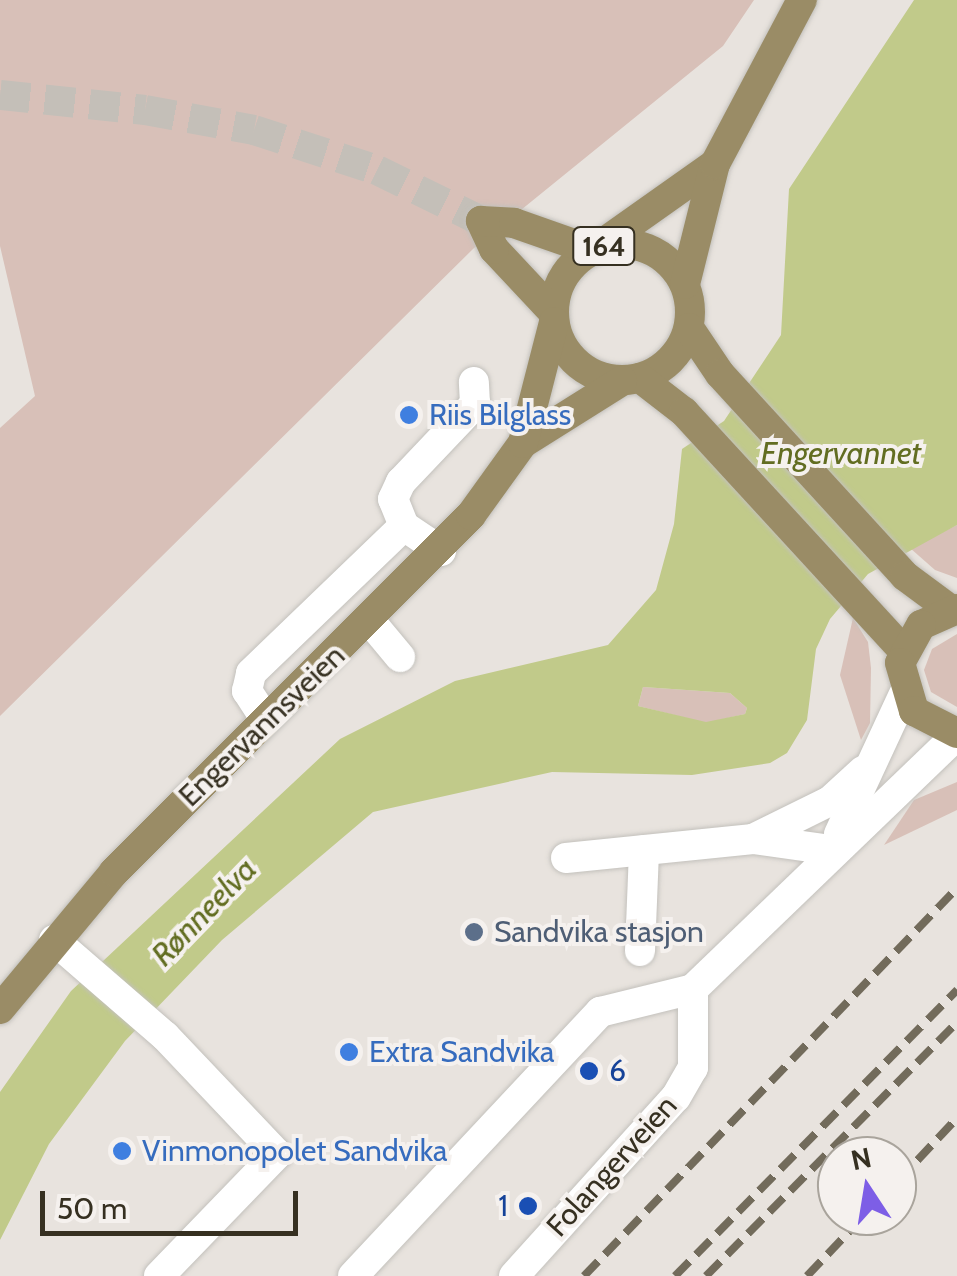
<!DOCTYPE html>
<html>
<head>
<meta charset="utf-8">
<style>
  body { margin:0 }
  #map { position:relative; width:957px; height:1276px; overflow:hidden; background:#e8e3de; font-family:Cabin,sans-serif }
  div>[style] { position:absolute }
  .green>* { inset:0; background:#d8c0b8 }
  .water>* { inset:0; background:#c1ca8a }
  .major-tunnel>* { height:30px; margin-top:-15px; transform-origin:0; background:repeating-linear-gradient(90deg,#c4bfb8 0 30px,transparent 0 45px) }
  .roads { filter:drop-shadow(0 0 2px #c3c1bc) drop-shadow(0 0 2px #c3c1bc) }
  .minor>* { height:30px; margin:-15px; padding:0 15px; transform-origin:15px; border-radius:15px; background:#fff }
  .major>* { height:30px; margin:-15px; padding:0 15px; transform-origin:15px; border-radius:15px; background:#9a8c66 }
  .major>.ring { margin:-15px; padding:0; box-sizing:content-box; background:none; border:30px solid #9a8c66; border-radius:50% }
  .rail>* { height:8px; margin-top:-4px; transform-origin:0; background:repeating-linear-gradient(90deg,#726b5b 0 20px,transparent 0 30px) }
  .dots>* { width:28px; height:28px; translate:-50% -50%; box-sizing:border-box; border:5px solid #f5f1ee; border-radius:50% }
  span { translate:-50% -50%; white-space:nowrap; text-align:center; line-height:1.15; -webkit-text-stroke:8px #f5f1ee; paint-order:stroke }
  .shield-label span { padding:2px 8px; background:#f5f1ee; border:2px solid; border-radius:8px; -webkit-text-stroke-width:0 }
  .shield-label { font-size:28px; color:#363021; font-weight:700 }
  .shop-label { font-size:30px; color:#366cbe }
  .left { translate:0 -50%; text-align:left }
  .street-label { font-size:30px; color:#363021 }
  .service-label { font-size:30px; color:#4e5e75 }
  .transit-label { font-size:30px; color:#164399 }
  .right { translate:-100% -50%; text-align:right }
  .water-label { font-size:32px; color:#626d21; font-style:italic }
  .north { position:absolute; left:817px; top:1136px; width:100px; height:100px; box-sizing:border-box; background:#f5f1ee; border:2px solid #a9a49c; border-radius:50%; rotate:348deg; font-size:28px; font-weight:700; line-height:40px; text-align:center; color:#363021 }
  .north::after { content:''; display:block; margin:auto; width:35px; height:45px; background:#7d5ee6; clip-path:polygon(50% 0,100% 100%,50% 72%,0 100%) }
  .scale { position:absolute; left:40px; top:1191px; width:258px; height:45px; box-sizing:border-box; border:5px solid #363021; border-top:0; padding-left:12px; font-size:30px; line-height:35px; white-space:nowrap; color:#363021; -webkit-text-stroke:8px #f5f1ee; paint-order:stroke }
</style>
</head>
<body>
<div id="map">
  <div class="green">
    <i style="clip-path:polygon(0 0,754px 0,723px 46px,474px 248px,0 716px,0 428px,35px 396px,0 246px)"></i>
    <i style="clip-path:polygon(957px 525px,957px 578px,935px 570px,910px 548px)"></i>
    <i style="clip-path:polygon(853px 618px,868px 642px,871px 668px,870px 723px,861px 740px,840px 675px)"></i>
    <i style="clip-path:polygon(957px 634px,957px 707px,931px 692px,924px 670px,932px 649px)"></i>
    <i style="clip-path:polygon(643px 687px,730px 693px,747px 708px,745px 714px,706px 723px,638px 706px)"></i>
    <i style="clip-path:polygon(957px 782px,957px 810px,884px 845px,914px 800px)"></i>
  </div>
  <div class="water">
    <i style="clip-path:polygon(evenodd,914px 0,957px 0,957px 525px,868px 574px,830px 619px,816px 649px,807px 720px,787px 753px,770px 763px,692px 775px,552px 772px,373px 812px,222px 940px,125px 1041px,49px 1144px,0 1240px,0 1092px,71px 991px,340px 739px,455px 681px,608px 645px,656px 590px,674px 524px,682px 449px,724px 421px,781px 335px,789px 189px,914px 0,643px 687px,730px 693px,747px 708px,745px 714px,706px 722px,638px 706px,643px 687px)"></i>
  </div>
  <div class="major-tunnel">
    <i style="left:0;top:95px;width:146px;rotate:5.9deg"></i>
    <i style="left:145px;top:110px;width:111px;rotate:10.4deg"></i>
    <i style="left:254px;top:130px;width:129px;rotate:18deg"></i>
    <i style="left:377px;top:170px;width:116px;rotate:26.1deg"></i>
  </div>
  <div class="roads">
    <div class="minor">
      <i style="left:441px;top:551px;width:45px;rotate:-146deg"></i>
      <i style="left:404px;top:526px;width:29px;rotate:-112deg"></i>
      <i style="left:393px;top:499px;width:19px;rotate:-65deg"></i>
      <i style="left:401px;top:482px;width:108px;rotate:-46.5deg"></i>
      <i style="left:475px;top:404px;width:22px;rotate:-93deg"></i>
      <i style="left:370px;top:621px;width:47px;rotate:50.2deg"></i>
      <i style="left:266px;top:720px;width:35px;rotate:-123deg"></i>
      <i style="left:247px;top:691px;width:18px;rotate:-77deg"></i>
      <i style="left:251px;top:673px;width:212px;rotate:-43.9deg"></i>
      <i style="left:839px;top:834px;width:154px;rotate:-65.1deg"></i>
      <i style="left:753px;top:839px;width:86px;rotate:-26.3deg"></i>
      <i style="left:830px;top:801px;width:45px;rotate:-42.3deg"></i>
      <i style="left:566px;top:858px;width:188px;rotate:-5.8deg"></i>
      <i style="left:753px;top:839px;width:79px;rotate:8deg"></i>
      <i style="left:54px;top:940px;width:147px;rotate:40.9deg"></i>
      <i style="left:165px;top:1036px;width:163px;rotate:46.5deg"></i>
      <i style="left:277px;top:1154px;width:170px;rotate:134deg"></i>
      <i style="left:640px;top:951px;width:101px;rotate:-87.7deg"></i>
      <i style="left:353px;top:1276px;width:362px;rotate:-46.9deg"></i>
      <i style="left:600px;top:1012px;width:96px;rotate:-13.9deg"></i>
      <i style="left:693px;top:989px;width:366px;rotate:-43.9deg"></i>
      <i style="left:514px;top:1276px;width:241px;rotate:-47.9deg"></i>
      <i style="left:676px;top:1097px;width:34px;rotate:-60deg"></i>
      <i style="left:693px;top:1068px;width:79px;rotate:-90deg"></i>
    </div>
    <div class="major">
      <i class="ring" style="left:554px;top:244px;width:106px;height:106px"></i>
      <i style="left:599px;top:246px;width:142px;rotate:-35.3deg"></i>
      <i style="left:685px;top:284px;width:124px;rotate:-76deg"></i>
      <i style="left:715px;top:164px;width:186px;rotate:-62.1deg"></i>
      <i style="left:553px;top:312px;width:86px;rotate:-133.1deg"></i>
      <i style="left:494px;top:249px;width:31px;rotate:-115deg"></i>
      <i style="left:481px;top:221px;width:33px;rotate:3deg"></i>
      <i style="left:514px;top:223px;width:82px;rotate:19.3deg"></i>
      <i style="left:689px;top:328px;width:55px;rotate:56deg"></i>
      <i style="left:720px;top:374px;width:274px;rotate:47.5deg"></i>
      <i style="left:905px;top:576px;width:57px;rotate:36.5deg"></i>
      <i style="left:640px;top:378px;width:56px;rotate:37.7deg"></i>
      <i style="left:684px;top:412px;width:325px;rotate:47.4deg"></i>
      <i style="left:523px;top:443px;width:117px;rotate:-32.1deg"></i>
      <i style="left:957px;top:609px;width:39px;rotate:156deg"></i>
      <i style="left:921px;top:625px;width:43px;rotate:118.9deg"></i>
      <i style="left:900px;top:663px;width:50px;rotate:73.7deg"></i>
      <i style="left:914px;top:711px;width:48px;rotate:27.1deg"></i>
      <i style="left:0;top:1009px;width:178px;rotate:-50.2deg"></i>
      <i style="left:114px;top:872px;width:505px;rotate:-45deg"></i>
      <i style="left:471px;top:515px;width:89px;rotate:-54.2deg"></i>
      <i style="left:523px;top:443px;width:125px;rotate:-75.6deg"></i>
    </div>
  </div>
  <div class="rail">
    <i style="left:897px;top:1182px;width:88px;rotate:-46.8deg"></i>
    <i style="left:584px;top:1276px;width:538px;rotate:-46.13deg"></i>
    <i style="left:675px;top:1276px;width:402px;rotate:-45.4deg"></i>
    <i style="left:706px;top:1276px;width:357px;rotate:-45.3deg"></i>
    <i style="left:807px;top:1276px;width:83px;rotate:-46.5deg"></i>
  </div>
  <div class="dots">
    <i style="left:409px;top:415px;background:#3f7fe0"></i>
    <i style="left:474px;top:932px;background:#5c6f8a"></i>
    <i style="left:349px;top:1052px;background:#3f7fe0"></i>
    <i style="left:589px;top:1071px;background:#1a4fb4"></i>
    <i style="left:122px;top:1151px;background:#3f7fe0"></i>
    <i style="left:528px;top:1206px;background:#1a4fb4"></i>
  </div>
  <div class="shield-label">
    <span style="left:604px;top:246px">164</span>
  </div>
  <div class="shop-label">
    <span class="left" style="left:429px;top:415px">Riis Bilglass</span>
    <span class="left" style="left:369px;top:1052px">Extra Sandvika</span>
    <span class="left" style="left:142px;top:1151px">Vinmonopolet Sandvika</span>
  </div>
  <div class="street-label">
    <span style="left:262px;top:726px;rotate:-44deg">Engervannsveien</span>
    <span style="left:612px;top:1166px;rotate:-48deg">Folangerveien</span>
  </div>
  <div class="service-label">
    <span class="left" style="left:494px;top:932px">Sandvika stasjon</span>
  </div>
  <div class="transit-label">
    <span class="left" style="left:609px;top:1071px">6</span>
    <span class="right" style="left:508px;top:1206px">1</span>
  </div>
  <div class="water-label">
    <span style="left:841px;top:453px">Engervannet</span>
    <span style="left:204px;top:912px;rotate:-46deg">Rønneelva</span>
  </div>
  <div class="north">N</div>
  <div class="scale">50 m</div>
</div>
</body>
</html>
